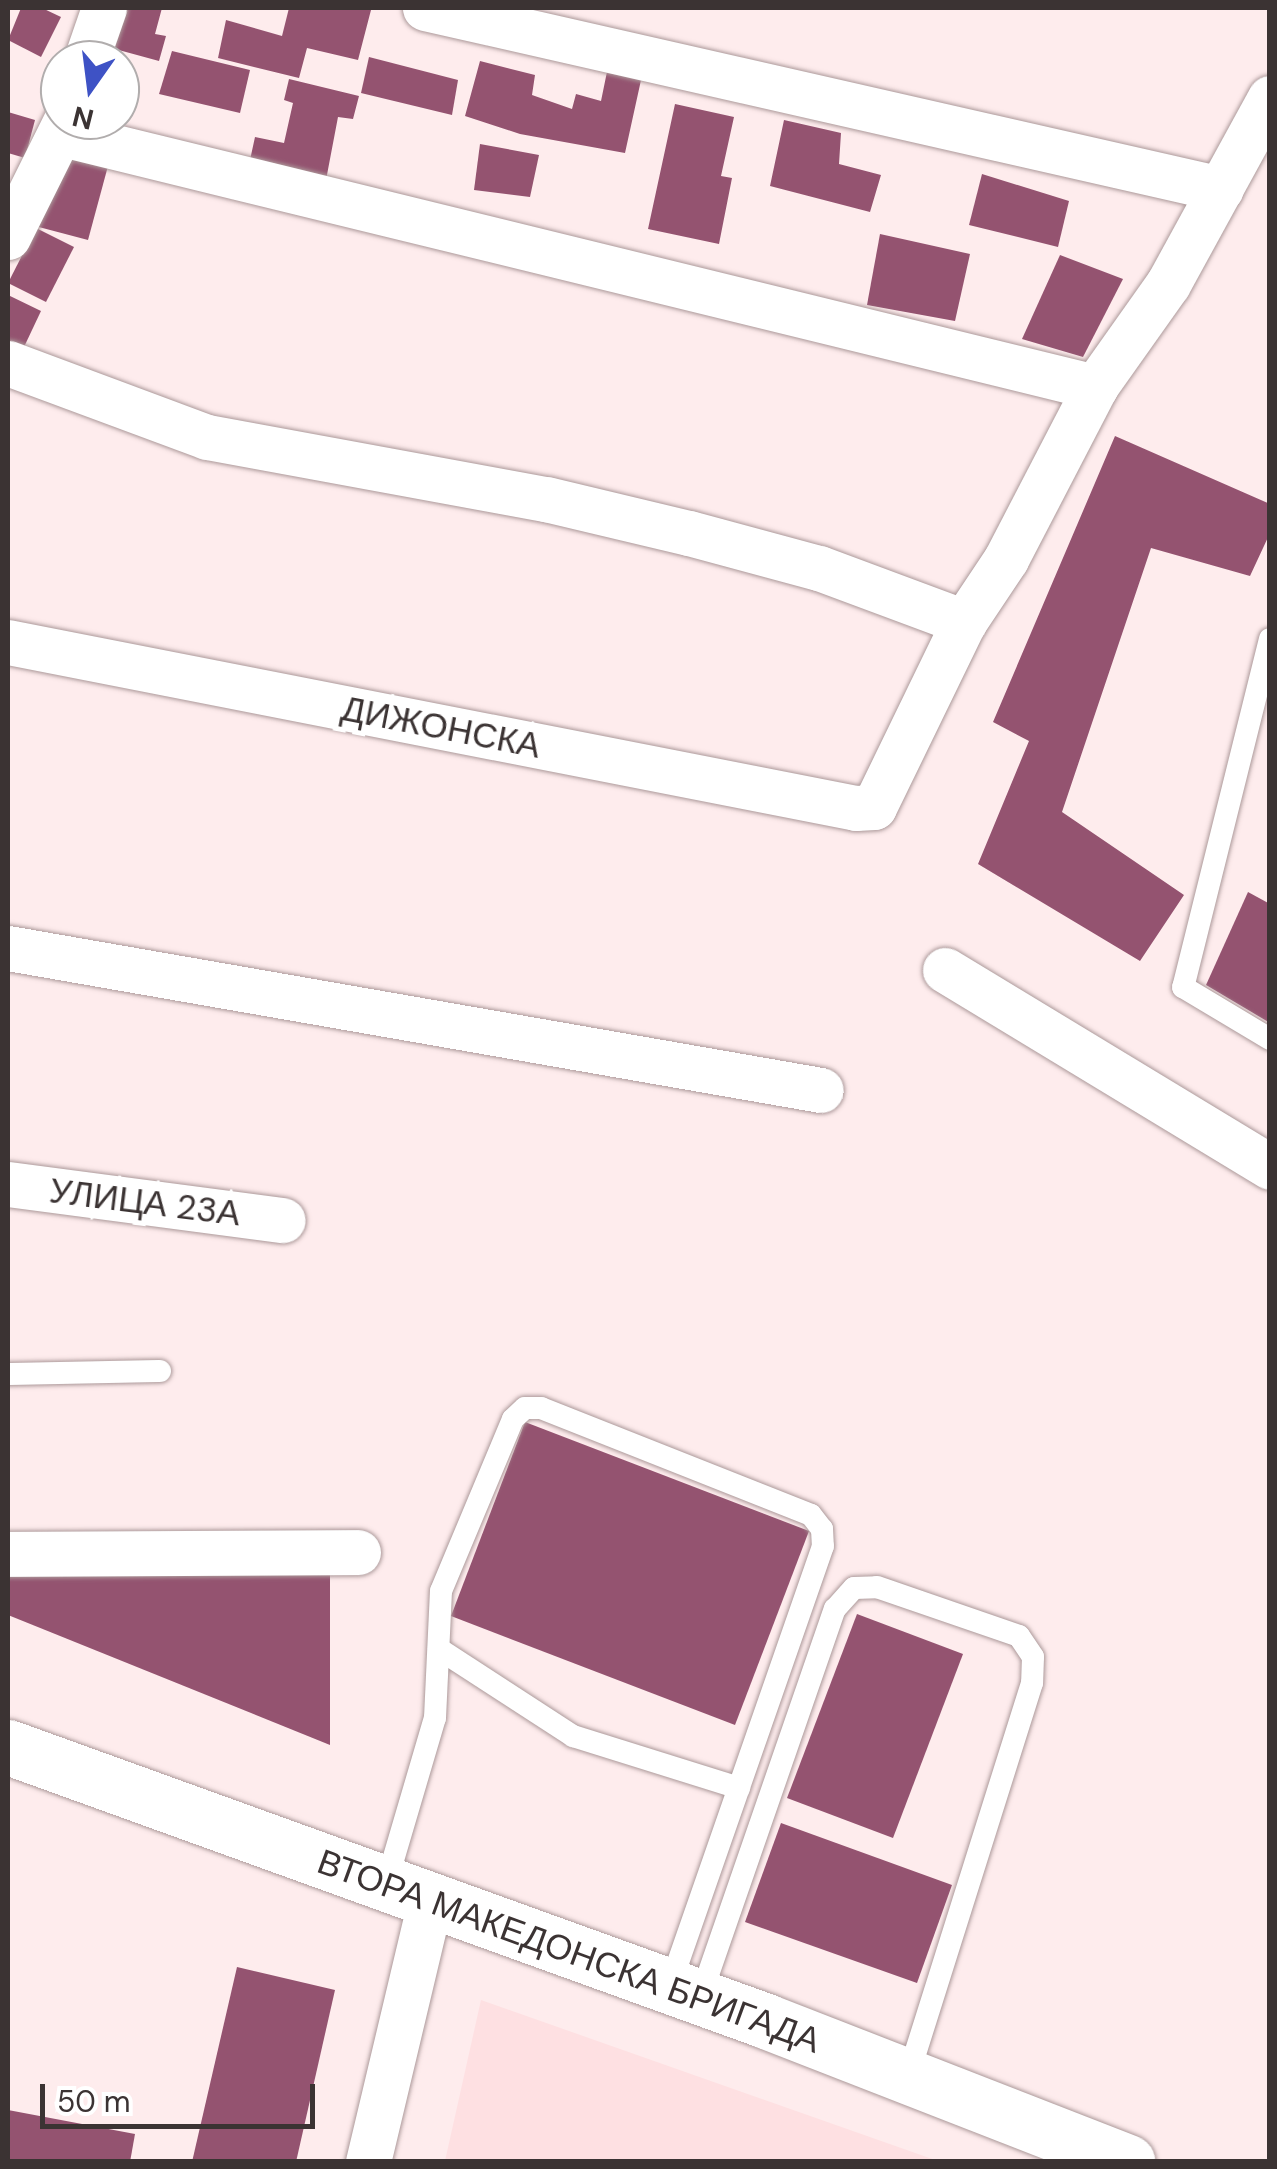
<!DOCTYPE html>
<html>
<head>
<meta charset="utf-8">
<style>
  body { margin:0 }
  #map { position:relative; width:1277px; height:2169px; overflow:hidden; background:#feeced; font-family:"DM Sans",sans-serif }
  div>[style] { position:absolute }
  .built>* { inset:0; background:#fee0e2 }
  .building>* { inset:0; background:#945370 }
  .roads { filter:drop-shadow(0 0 2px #ac999a) drop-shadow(0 0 2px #ac999a) }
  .lane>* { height:22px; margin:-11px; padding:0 11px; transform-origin:11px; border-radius:11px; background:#fff }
  .street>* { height:45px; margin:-22.5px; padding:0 22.5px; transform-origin:22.5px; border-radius:22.5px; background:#fff }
  .secondary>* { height:55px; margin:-27.5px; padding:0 27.5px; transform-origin:27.5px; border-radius:27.5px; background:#fff }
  span { translate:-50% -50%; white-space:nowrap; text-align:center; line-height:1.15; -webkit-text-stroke:10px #fff; paint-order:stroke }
  .street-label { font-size:35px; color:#3b3333 }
  .frame { position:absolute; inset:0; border:10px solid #3b3333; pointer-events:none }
  .north { position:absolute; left:40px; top:40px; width:100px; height:100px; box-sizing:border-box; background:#fff; border:2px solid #b1adad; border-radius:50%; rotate:194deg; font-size:28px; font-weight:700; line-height:40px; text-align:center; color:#3b3333 }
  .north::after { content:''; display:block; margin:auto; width:35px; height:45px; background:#3e52c5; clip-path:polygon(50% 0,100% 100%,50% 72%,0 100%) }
  .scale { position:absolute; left:40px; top:2084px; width:275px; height:45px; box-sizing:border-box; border:5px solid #3b3333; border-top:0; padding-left:12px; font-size:30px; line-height:35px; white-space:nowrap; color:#3b3333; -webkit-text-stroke:8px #fff; paint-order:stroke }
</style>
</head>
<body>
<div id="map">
  <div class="built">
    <i style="clip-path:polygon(481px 2000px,938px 2161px,445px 2161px)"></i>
  </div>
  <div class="building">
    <i style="clip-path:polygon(21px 8px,42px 8px,61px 17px,41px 57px,8px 40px)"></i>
    <i style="clip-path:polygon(114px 8px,162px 8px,155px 34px,166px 36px,159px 61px,104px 46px)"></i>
    <i style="clip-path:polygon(289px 8px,371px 10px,358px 60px,307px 48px,299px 78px,218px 58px,226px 20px,282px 36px)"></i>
    <i style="clip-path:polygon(172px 51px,250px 70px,240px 113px,159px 94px)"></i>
    <i style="clip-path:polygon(369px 57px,458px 80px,452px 115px,361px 93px)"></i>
    <i style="clip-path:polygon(480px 61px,535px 75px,532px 95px,572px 109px,576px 94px,601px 101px,609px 62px,643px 71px,625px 153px,520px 134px,465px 116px)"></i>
    <i style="clip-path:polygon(289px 79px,359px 96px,353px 119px,338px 117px,326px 180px,250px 160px,255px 137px,284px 143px,293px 103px,284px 100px)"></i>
    <i style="clip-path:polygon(675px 104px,734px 117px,721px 176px,732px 178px,719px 244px,648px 229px)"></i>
    <i style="clip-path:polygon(8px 112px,35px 120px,25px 158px,8px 153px)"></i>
    <i style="clip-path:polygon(784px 120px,841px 133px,839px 164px,881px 175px,870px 212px,770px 186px)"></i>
    <i style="clip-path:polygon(480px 144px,539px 155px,530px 197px,474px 190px)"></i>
    <i style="clip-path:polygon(55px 152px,108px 166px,88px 240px,35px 226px)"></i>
    <i style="clip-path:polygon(982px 174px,1069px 201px,1058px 247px,969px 225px)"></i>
    <i style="clip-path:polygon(36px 228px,74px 247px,46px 302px,8px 283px)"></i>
    <i style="clip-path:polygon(880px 234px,970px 254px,955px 321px,867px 305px)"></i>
    <i style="clip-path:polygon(1060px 255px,1123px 279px,1083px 357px,1022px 339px)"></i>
    <i style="clip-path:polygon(8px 295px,41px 311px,24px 347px,8px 340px)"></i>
    <i style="clip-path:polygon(1115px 436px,1270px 504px,1270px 533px,1250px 576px,1151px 548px,1062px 812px,1184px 895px,1140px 961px,978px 864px,1029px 741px,993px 722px)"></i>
    <i style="clip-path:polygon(1248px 892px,1270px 904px,1270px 1023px,1206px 985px)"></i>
    <i style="clip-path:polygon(525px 1422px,809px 1531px,735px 1725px,451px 1616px)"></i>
    <i style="clip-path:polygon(8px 1568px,330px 1574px,330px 1745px,8px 1615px)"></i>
    <i style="clip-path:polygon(857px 1614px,963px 1654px,893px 1838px,787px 1798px)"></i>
    <i style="clip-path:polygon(781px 1823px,952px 1885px,917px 1983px,745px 1922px)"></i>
    <i style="clip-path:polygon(237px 1967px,335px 1990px,296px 2162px,192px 2162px)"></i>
    <i style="clip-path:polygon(8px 2110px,135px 2134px,130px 2162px,8px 2162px)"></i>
  </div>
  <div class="roads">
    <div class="lane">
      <i style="left:1270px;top:639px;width:359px;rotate:104deg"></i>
      <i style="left:1183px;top:987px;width:101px;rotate:30.9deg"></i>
      <i style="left:8px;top:1374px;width:152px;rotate:-1.1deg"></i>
      <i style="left:439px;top:1649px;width:160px;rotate:33deg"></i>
      <i style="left:573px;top:1736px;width:174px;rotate:17.4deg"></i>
      <i style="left:386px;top:1884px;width:173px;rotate:-73.6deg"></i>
      <i style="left:435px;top:1718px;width:127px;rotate:-87.3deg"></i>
      <i style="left:441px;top:1591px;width:186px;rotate:-67.3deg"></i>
      <i style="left:513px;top:1419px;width:16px;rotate:-43deg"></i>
      <i style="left:525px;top:1408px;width:16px"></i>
      <i style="left:541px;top:1408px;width:290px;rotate:21.6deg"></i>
      <i style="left:811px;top:1515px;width:18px;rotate:52deg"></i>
      <i style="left:822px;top:1529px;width:17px;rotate:87deg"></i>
      <i style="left:823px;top:1546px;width:467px;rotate:109.2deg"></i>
      <i style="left:700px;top:1998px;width:412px;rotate:-70.9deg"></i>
      <i style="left:835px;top:1609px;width:28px;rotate:-48deg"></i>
      <i style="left:854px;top:1588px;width:23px;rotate:-2deg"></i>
      <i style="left:877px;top:1587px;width:150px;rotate:19deg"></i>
      <i style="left:1019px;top:1636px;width:25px;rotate:56deg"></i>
      <i style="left:1033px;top:1657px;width:26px;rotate:92deg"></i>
      <i style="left:1032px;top:1683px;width:412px;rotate:107.5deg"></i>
    </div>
    <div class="street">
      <i style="left:425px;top:8px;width:816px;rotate:12.81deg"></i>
      <i style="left:86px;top:60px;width:55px;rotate:-70.9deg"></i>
      <i style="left:62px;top:134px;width:1064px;rotate:13.76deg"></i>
      <i style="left:8px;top:237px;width:131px;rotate:-63.6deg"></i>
      <i style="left:8px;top:363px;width:212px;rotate:20.4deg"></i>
      <i style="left:207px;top:437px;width:345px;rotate:10.4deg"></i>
      <i style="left:546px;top:499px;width:147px;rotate:13.4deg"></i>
      <i style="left:689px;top:533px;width:135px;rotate:15.1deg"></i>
      <i style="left:819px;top:568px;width:155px;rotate:20.4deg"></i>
      <i style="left:8px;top:642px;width:864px;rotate:11.08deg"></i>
      <i style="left:856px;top:808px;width:18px;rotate:-3deg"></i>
      <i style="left:874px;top:807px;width:206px;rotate:-64.1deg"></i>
      <i style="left:964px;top:622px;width:76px;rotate:-56.3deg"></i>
      <i style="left:1006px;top:559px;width:194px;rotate:-62.6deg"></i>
      <i style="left:1095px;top:387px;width:126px;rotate:-54.7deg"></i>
      <i style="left:1168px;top:284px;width:212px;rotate:-61.3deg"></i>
      <i style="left:8px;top:948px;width:825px;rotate:9.91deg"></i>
      <i style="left:945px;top:970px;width:380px;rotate:31.2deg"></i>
      <i style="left:8px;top:1184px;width:277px;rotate:7.5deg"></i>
      <i style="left:8px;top:1554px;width:350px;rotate:-0.3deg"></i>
      <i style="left:368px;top:2162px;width:268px;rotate:-76.6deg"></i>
    </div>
    <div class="secondary">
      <i style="left:8px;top:1747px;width:806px;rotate:19.87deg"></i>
      <i style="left:766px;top:2021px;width:388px;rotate:21.3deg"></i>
    </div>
  </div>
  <div class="street-label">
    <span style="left:441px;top:727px;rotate:11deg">ДИЖОНСКА</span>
    <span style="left:145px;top:1202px;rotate:7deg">УЛИЦА 23А</span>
    <span style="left:569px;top:1951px;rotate:20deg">ВТОРА МАКЕДОНСКА БРИГАДА</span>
  </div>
  <div class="frame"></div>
  <div class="north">N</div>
  <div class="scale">50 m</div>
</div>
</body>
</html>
